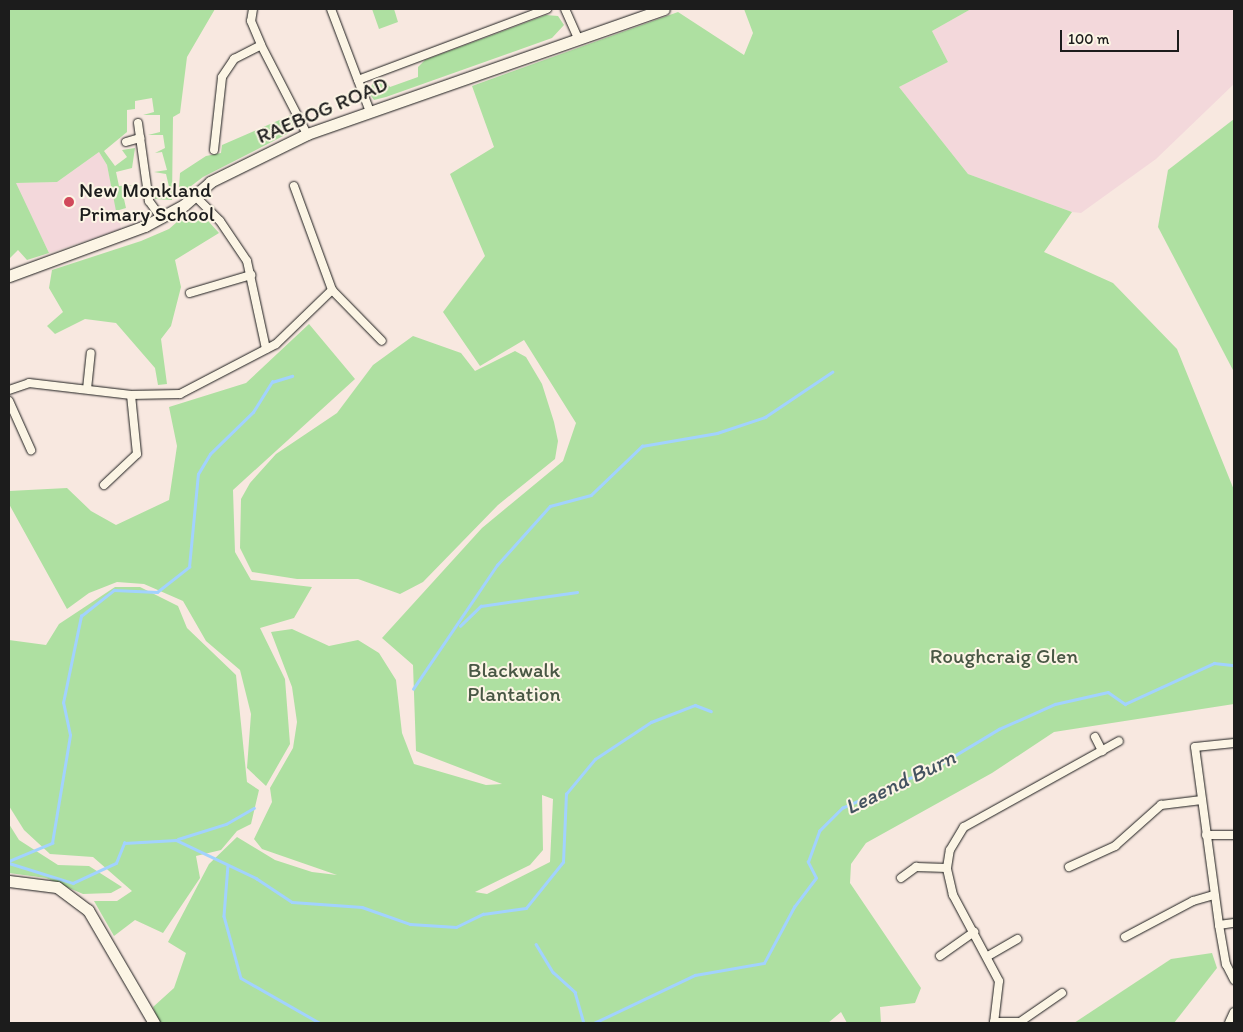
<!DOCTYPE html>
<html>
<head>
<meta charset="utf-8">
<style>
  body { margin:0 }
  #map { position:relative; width:1243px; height:1032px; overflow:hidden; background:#f8e8e0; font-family:Itim,sans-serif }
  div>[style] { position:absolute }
  .built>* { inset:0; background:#f3d8db }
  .green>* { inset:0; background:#aee0a1 }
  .stream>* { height:2.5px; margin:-1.25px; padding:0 1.25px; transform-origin:1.25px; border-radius:1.25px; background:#a2d2fe }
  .roads { filter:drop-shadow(0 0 1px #1c1c1c) drop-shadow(0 0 1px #1c1c1c) }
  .minor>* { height:8px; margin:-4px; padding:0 4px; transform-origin:4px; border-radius:4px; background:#fcf5e5 }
  .secondary>* { height:11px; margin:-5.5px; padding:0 5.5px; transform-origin:5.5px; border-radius:5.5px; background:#fcf5e5 }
  .dots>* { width:14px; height:14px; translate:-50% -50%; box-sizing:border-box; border:2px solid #fcf5e5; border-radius:50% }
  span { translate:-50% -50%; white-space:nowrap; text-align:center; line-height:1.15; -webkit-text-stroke:4px #fcf5e5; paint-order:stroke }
  .street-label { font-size:21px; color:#1c1c1c }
  .poi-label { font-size:21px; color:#1c1c1c }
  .left { translate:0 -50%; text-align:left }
  .park-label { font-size:21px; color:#485744 }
  .water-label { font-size:22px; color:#445360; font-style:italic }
  .frame { position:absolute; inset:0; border:10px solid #1c1c1c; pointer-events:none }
  .scale { position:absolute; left:1060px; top:30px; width:119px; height:22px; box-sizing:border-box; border:2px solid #1c1c1c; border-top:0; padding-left:6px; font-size:15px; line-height:18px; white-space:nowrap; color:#1c1c1c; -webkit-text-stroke:4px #fcf5e5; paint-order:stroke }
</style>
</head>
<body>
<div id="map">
  <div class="built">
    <i style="clip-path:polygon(971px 9px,1234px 9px,1234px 84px,1156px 159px,1081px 213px,1072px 212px,968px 174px,899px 87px,948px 62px,932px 31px)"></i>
    <i style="clip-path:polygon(99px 152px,107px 165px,121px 229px,49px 253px,15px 183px,57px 182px)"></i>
  </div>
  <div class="green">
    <i style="clip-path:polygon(9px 9px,215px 9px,187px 57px,180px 113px,173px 117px,172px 200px,155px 199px,156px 193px,170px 191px,166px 174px,154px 172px,167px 170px,162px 152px,155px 153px,165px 148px,163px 135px,148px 135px,160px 132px,160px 115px,143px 115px,154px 112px,152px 98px,135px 101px,135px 109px,127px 110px,127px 132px,104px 151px,115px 166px,127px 157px,122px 150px,135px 148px,132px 168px,116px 172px,119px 186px,132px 185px,122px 190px,126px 208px,116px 211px,107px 165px,99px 152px,57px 182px,16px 183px,49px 253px,27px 260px,18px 250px,9px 259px)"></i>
    <i style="clip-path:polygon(372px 9px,394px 9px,398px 22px,379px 29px)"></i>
    <i style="clip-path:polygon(evenodd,744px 9px,971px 9px,932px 31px,948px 62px,899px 87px,968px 174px,1072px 212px,1044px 252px,1113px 283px,1177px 349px,1234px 490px,1234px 704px,1054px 732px,992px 773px,866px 843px,851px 864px,850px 883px,921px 988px,915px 1003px,880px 1007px,881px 1023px,847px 1023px,841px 1012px,828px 1023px,159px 1023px,153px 1007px,174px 988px,186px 953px,168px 942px,209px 864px,237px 837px,275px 860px,312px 872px,337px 875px,262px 849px,254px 839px,272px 802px,270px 788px,293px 748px,297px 722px,292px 687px,271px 632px,292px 629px,329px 646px,358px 640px,379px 653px,396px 680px,402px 733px,414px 764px,486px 785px,502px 784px,416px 751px,413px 665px,382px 638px,482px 528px,563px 461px,576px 423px,524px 340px,480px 366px,443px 312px,485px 256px,450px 174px,494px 147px,472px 86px,678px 12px,744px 55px,753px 33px,744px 9px,542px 795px,553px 799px,550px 862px,487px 894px,475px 892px,530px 865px,543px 850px,542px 795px)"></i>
    <i style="clip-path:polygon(546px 15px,558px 16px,564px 25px,552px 38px,386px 97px,374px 100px,369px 93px,374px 79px,385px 80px,390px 87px,418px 77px,418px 67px,425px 60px)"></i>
    <i style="clip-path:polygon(291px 115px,294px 122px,289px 133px,203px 177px,182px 193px,179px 188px,180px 173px,206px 156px,221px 153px,222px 145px)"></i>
    <i style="clip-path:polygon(1234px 119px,1234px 372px,1158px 227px,1168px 170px)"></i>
    <i style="clip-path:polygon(200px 212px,219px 233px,175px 260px,181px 287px,171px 326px,161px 339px,167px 384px,158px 385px,155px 368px,116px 323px,85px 319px,55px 334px,47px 326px,63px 312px,49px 288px,52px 270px,141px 241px,169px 229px,185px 215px)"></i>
    <i style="clip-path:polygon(309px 324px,355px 379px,233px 490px,235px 552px,251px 580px,312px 587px,294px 618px,260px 628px,285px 679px,290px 744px,266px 786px,247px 768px,251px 714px,240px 670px,206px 641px,183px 601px,144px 584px,117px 582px,89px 593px,67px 609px,9px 504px,9px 491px,67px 488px,91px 511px,116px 525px,169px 500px,177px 446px,169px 407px,246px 383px)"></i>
    <i style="clip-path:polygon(413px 336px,461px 353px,475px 371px,515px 351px,526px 357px,542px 384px,554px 422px,558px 441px,555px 459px,498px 505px,423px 582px,400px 594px,358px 579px,297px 579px,252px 572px,240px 548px,241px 499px,250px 483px,276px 454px,337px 413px,373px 365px)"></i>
    <i style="clip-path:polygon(115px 587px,140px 587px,178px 606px,187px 628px,236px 675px,247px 782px,259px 790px,251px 824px,237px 831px,221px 850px,196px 856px,200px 878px,163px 933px,135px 920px,114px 936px,94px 901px,117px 901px,132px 891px,93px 857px,50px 854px,24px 830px,9px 806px,9px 640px,46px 645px,59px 624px)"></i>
    <i style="clip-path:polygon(9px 824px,19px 840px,58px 865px,89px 866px,122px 887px,111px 893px,83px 894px,46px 878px,9px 873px)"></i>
    <i style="clip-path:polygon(1212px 953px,1217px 968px,1174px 1023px,1074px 1023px,1171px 959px)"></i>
  </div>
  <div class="stream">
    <i style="left:460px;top:626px;width:29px;rotate:-44deg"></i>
    <i style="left:481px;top:606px;width:97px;rotate:-8.3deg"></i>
    <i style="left:413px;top:689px;width:150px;rotate:-55.9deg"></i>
    <i style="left:497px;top:565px;width:79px;rotate:-48.1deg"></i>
    <i style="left:550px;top:506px;width:42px;rotate:-15deg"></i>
    <i style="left:591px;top:495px;width:71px;rotate:-43.9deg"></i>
    <i style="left:642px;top:446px;width:76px;rotate:-9.8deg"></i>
    <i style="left:717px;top:433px;width:51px;rotate:-18.4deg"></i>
    <i style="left:765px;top:417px;width:81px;rotate:-33.9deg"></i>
    <i style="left:178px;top:839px;width:50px;rotate:-17.4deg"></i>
    <i style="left:226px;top:824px;width:32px;rotate:-30deg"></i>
    <i style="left:9px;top:861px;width:47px;rotate:-22.7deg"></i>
    <i style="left:52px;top:843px;width:109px;rotate:-80.5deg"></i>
    <i style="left:70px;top:735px;width:33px;rotate:-102deg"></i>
    <i style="left:63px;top:703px;width:89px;rotate:-78.3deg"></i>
    <i style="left:81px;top:616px;width:42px;rotate:-38.2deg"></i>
    <i style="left:114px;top:590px;width:43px;rotate:2.7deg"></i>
    <i style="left:157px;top:592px;width:41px;rotate:-38deg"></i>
    <i style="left:189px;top:567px;width:93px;rotate:-84.5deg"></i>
    <i style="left:198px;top:474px;width:23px;rotate:-59deg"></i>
    <i style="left:210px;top:454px;width:60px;rotate:-44.3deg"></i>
    <i style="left:253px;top:412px;width:36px;rotate:-58deg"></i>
    <i style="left:272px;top:382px;width:21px;rotate:-17deg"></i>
    <i style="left:9px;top:863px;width:67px;rotate:17.4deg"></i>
    <i style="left:73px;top:883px;width:47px;rotate:-24.9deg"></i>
    <i style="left:116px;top:863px;width:22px;rotate:-68deg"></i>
    <i style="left:124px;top:843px;width:52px;rotate:-3.3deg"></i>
    <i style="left:176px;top:840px;width:89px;rotate:25.4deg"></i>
    <i style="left:256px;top:878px;width:43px;rotate:33.7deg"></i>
    <i style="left:292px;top:902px;width:70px;rotate:4.1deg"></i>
    <i style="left:362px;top:907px;width:51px;rotate:19.5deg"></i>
    <i style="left:410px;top:924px;width:46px;rotate:3.7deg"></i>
    <i style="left:456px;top:927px;width:30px;rotate:-26deg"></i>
    <i style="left:483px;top:914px;width:43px;rotate:-7.9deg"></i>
    <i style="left:526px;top:908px;width:59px;rotate:-51.2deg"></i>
    <i style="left:563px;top:862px;width:68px;rotate:-87.5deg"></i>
    <i style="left:566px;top:794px;width:45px;rotate:-50.4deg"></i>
    <i style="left:595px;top:759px;width:67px;rotate:-33.5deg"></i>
    <i style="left:651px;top:722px;width:47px;rotate:-21.1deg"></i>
    <i style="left:695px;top:705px;width:17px;rotate:21deg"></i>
    <i style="left:228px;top:865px;width:51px;rotate:94.5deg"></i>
    <i style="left:224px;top:916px;width:64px;rotate:74.7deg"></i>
    <i style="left:241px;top:978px;width:91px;rotate:29.7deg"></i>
    <i style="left:536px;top:944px;width:33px;rotate:59deg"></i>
    <i style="left:553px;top:972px;width:30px;rotate:42deg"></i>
    <i style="left:575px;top:992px;width:32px;rotate:74deg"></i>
    <i style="left:594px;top:1023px;width:112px;rotate:-25.4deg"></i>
    <i style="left:695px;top:975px;width:70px;rotate:-9.9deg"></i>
    <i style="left:764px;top:963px;width:64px;rotate:-61.8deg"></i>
    <i style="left:794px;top:907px;width:36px;rotate:-53deg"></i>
    <i style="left:816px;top:878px;width:18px;rotate:-117deg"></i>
    <i style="left:808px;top:862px;width:33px;rotate:-70deg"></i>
    <i style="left:819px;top:831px;width:33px;rotate:-45deg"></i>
    <i style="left:842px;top:808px;width:106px;rotate:-23.9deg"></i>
    <i style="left:939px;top:765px;width:70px;rotate:-31deg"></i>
    <i style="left:999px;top:729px;width:61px;rotate:-24.1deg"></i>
    <i style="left:1055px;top:704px;width:54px;rotate:-12.8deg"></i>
    <i style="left:1108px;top:692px;width:21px;rotate:35deg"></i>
    <i style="left:1125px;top:704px;width:98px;rotate:-24.7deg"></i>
    <i style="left:1214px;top:663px;width:20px;rotate:6deg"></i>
  </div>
  <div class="roads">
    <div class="minor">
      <i style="left:253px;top:9px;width:12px;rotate:99deg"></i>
      <i style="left:251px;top:21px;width:26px;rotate:67deg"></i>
      <i style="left:261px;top:45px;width:100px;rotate:62.7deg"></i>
      <i style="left:331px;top:9px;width:107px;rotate:69.2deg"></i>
      <i style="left:565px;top:9px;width:30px;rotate:66deg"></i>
      <i style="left:358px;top:80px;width:202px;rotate:-20.6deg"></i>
      <i style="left:138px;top:123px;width:79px;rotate:82deg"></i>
      <i style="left:149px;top:201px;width:19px;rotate:54deg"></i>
      <i style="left:126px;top:142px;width:15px;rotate:-16deg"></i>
      <i style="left:214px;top:150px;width:73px;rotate:-83.7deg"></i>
      <i style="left:222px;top:77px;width:22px;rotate:-56deg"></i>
      <i style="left:234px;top:59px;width:30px;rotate:-27deg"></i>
      <i style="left:294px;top:186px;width:111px;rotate:69.9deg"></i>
      <i style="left:332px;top:290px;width:71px;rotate:45.6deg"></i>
      <i style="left:193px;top:194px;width:38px;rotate:45deg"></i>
      <i style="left:220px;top:221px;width:48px;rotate:56deg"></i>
      <i style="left:247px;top:261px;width:90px;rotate:77.8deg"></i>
      <i style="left:190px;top:293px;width:64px;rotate:-16.4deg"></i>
      <i style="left:87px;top:389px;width:36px;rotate:-84deg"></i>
      <i style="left:9px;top:390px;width:21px;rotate:-19deg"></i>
      <i style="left:29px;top:383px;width:103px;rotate:6.7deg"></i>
      <i style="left:131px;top:395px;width:49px;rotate:-1.2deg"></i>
      <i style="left:180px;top:394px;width:108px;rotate:-27.5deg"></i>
      <i style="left:276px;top:344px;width:78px;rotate:-44deg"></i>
      <i style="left:9px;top:401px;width:54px;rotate:65.8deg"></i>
      <i style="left:104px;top:485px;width:45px;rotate:-43.2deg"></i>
      <i style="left:137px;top:454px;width:59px;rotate:-95.8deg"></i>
      <i style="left:1095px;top:737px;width:16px;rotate:63deg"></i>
      <i style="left:1234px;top:743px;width:39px;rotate:174deg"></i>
      <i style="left:1195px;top:747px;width:180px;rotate:82.3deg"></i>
      <i style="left:1219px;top:925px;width:40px;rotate:80deg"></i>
      <i style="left:1226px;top:964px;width:18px;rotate:63deg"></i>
      <i style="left:1206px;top:835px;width:28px"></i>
      <i style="left:1069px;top:867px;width:51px;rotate:-24.5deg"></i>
      <i style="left:1115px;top:846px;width:62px;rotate:-41.7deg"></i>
      <i style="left:1161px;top:805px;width:41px;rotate:-7deg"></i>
      <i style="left:901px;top:878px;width:19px;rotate:-36deg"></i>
      <i style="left:916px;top:867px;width:31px;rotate:2deg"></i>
      <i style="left:1219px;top:925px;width:15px;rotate:-8deg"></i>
      <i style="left:1125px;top:937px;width:77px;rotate:-27.9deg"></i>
      <i style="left:1193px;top:901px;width:22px;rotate:-16deg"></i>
      <i style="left:940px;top:956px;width:42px;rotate:-35.2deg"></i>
      <i style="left:988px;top:956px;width:34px;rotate:-30deg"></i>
      <i style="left:994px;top:1022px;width:26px"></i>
      <i style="left:1020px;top:1022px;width:51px;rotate:-34.6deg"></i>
      <i style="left:994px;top:1023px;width:42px;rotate:-83.2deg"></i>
      <i style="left:999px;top:981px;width:98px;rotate:-118.1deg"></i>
      <i style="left:953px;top:895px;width:28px;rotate:-103deg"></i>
      <i style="left:947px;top:868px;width:18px;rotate:-81deg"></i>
      <i style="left:950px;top:850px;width:27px;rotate:-59deg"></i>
      <i style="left:964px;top:827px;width:177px;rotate:-29deg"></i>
      <i style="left:1229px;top:1023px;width:12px;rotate:-66deg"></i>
    </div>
    <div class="secondary">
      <i style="left:9px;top:276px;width:145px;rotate:-20.2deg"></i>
      <i style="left:145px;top:226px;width:44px;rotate:-28.3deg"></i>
      <i style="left:184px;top:205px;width:35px;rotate:-41deg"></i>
      <i style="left:210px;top:182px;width:108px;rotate:-26.3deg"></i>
      <i style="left:307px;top:134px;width:378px;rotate:-19.3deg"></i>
      <i style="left:9px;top:881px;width:48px;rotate:7.1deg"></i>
      <i style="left:57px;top:887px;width:39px;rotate:37deg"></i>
      <i style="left:88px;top:910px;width:131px;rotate:59.7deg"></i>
    </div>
  </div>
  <div class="dots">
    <i style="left:69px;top:202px;background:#d1495b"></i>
  </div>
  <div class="street-label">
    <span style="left:322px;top:110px;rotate:-23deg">RAEBOG ROAD</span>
  </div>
  <div class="poi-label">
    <span class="left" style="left:79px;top:202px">New Monkland<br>Primary School</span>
  </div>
  <div class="park-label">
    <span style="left:1004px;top:656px">Roughcraig Glen</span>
    <span style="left:514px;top:682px">Blackwalk<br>Plantation</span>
  </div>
  <div class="water-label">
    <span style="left:900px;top:782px;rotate:-26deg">Leaend Burn</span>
  </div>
  <div class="frame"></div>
  <div class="scale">100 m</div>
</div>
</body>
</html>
